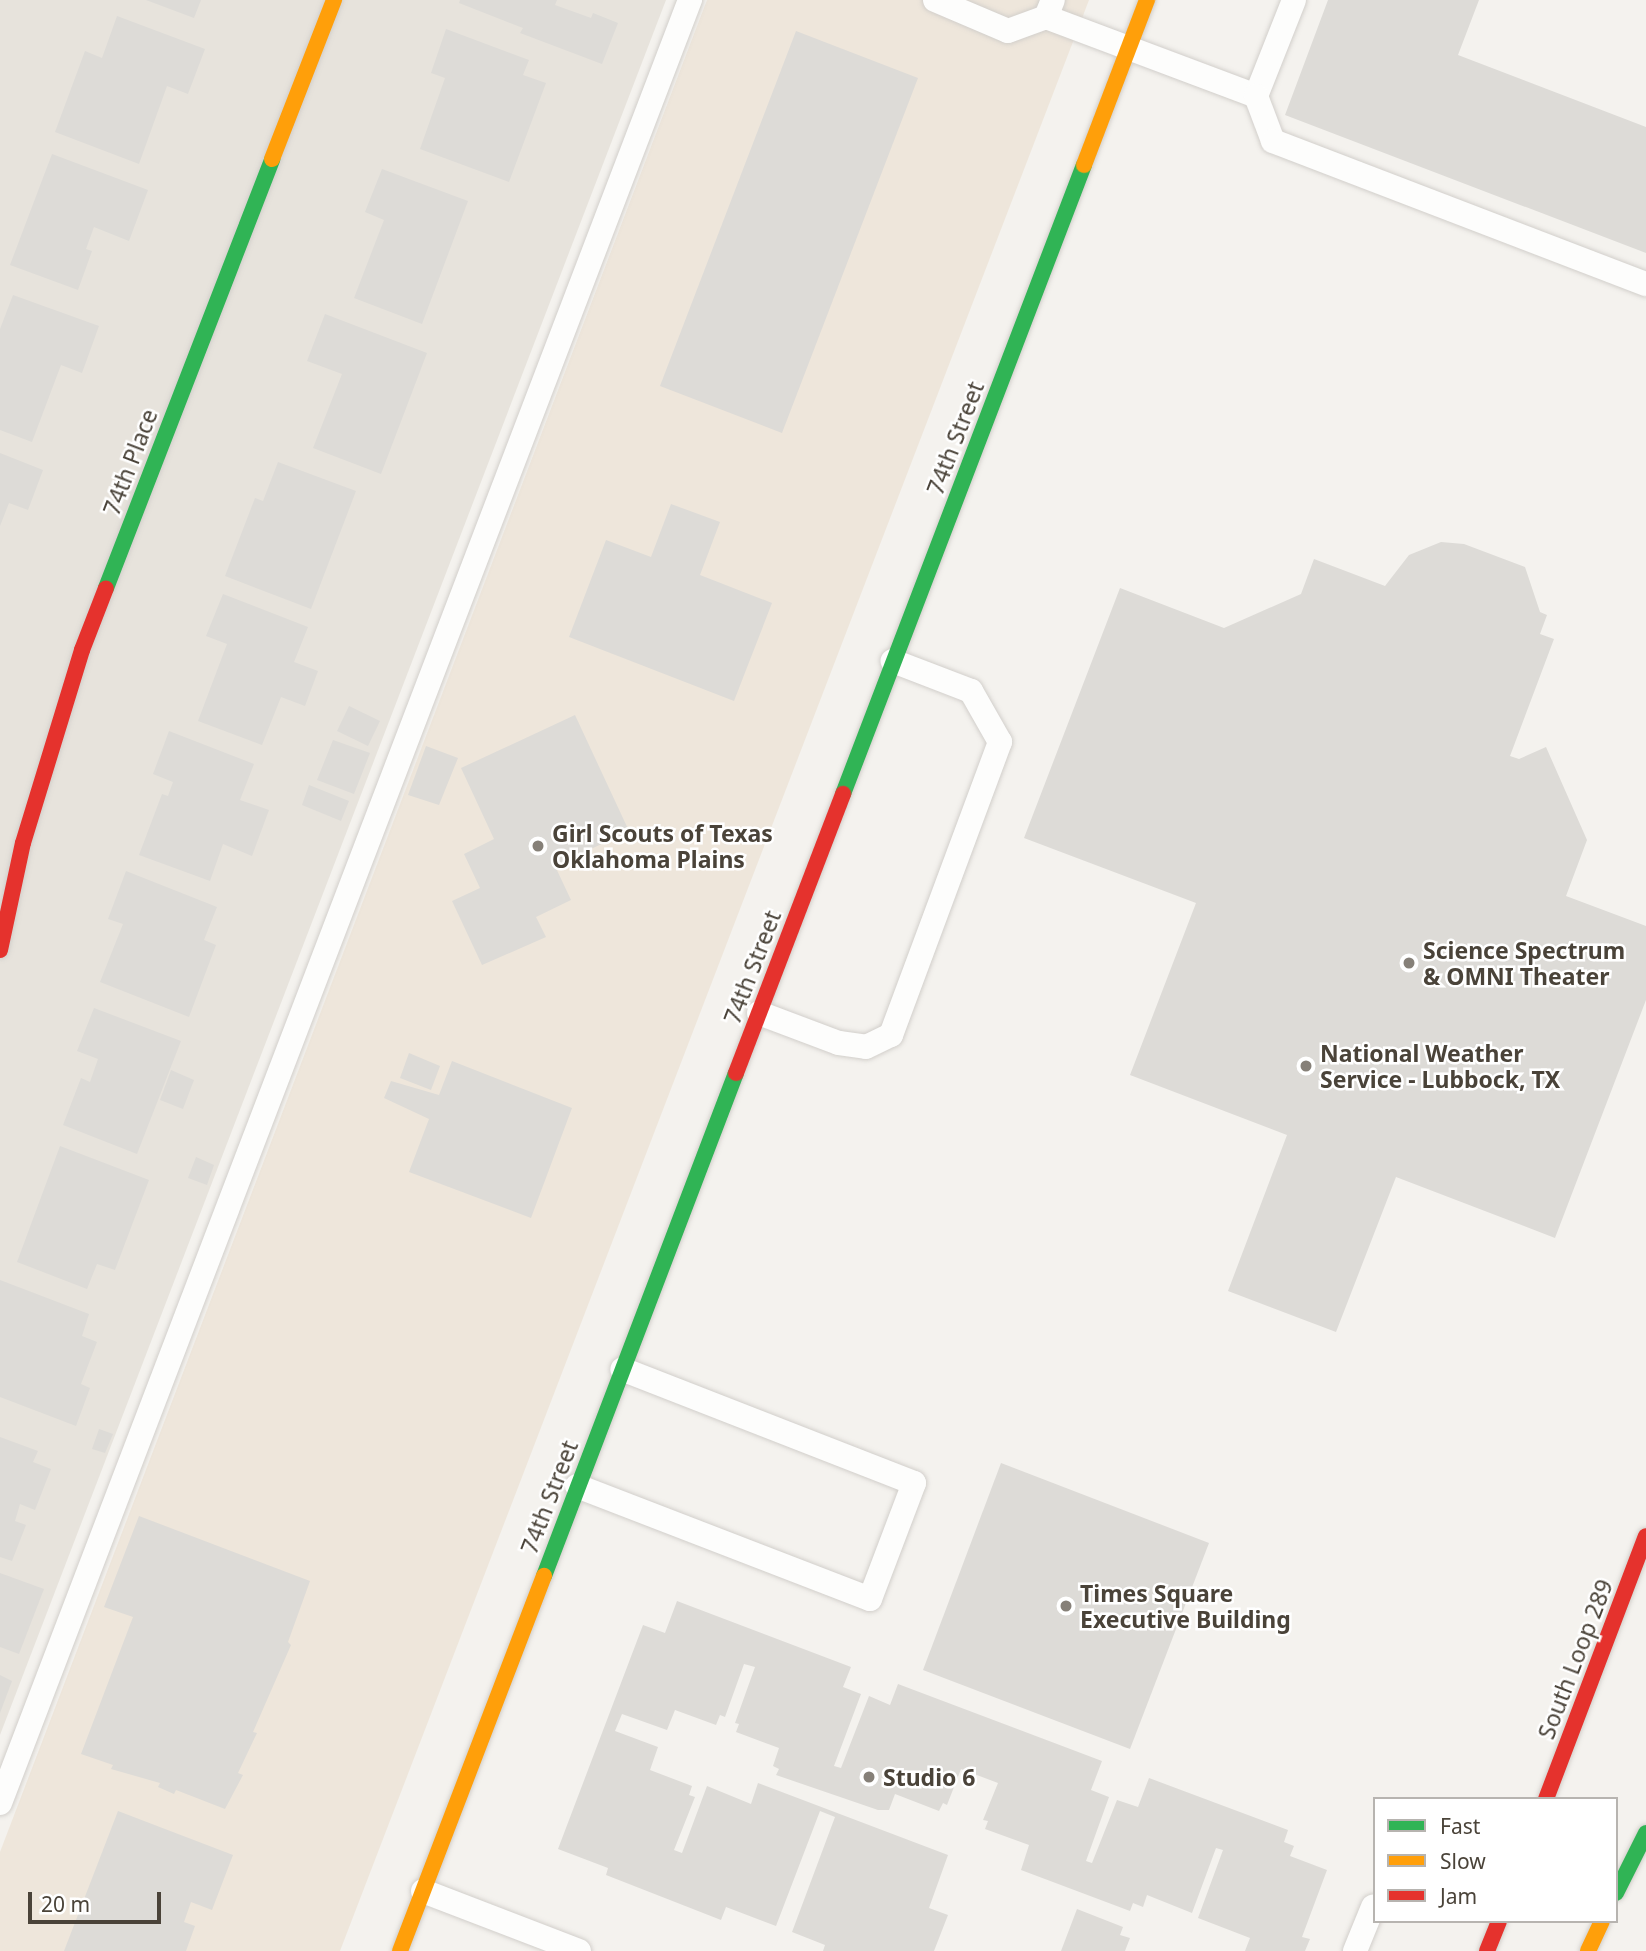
<!DOCTYPE html>
<html>
<head>
<meta charset="utf-8">
<style>
  body { margin:0 }
  #map { position:relative; width:1646px; height:1951px; overflow:hidden; background:#f4f2ee; font-family:"Noto Sans",sans-serif }
  div>[style] { position:absolute }
  .residential>* { inset:0; background:#e7e3dc }
  .commercial>* { inset:0; background:#eee6db }
  .building>* { inset:0; background:#dddbd7 }
  .roads { filter:drop-shadow(0 0 2px #d2cfcb) drop-shadow(0 0 2px #d2cfcb) }
  .lane>* { height:24px; margin:-12px; padding:0 12px; transform-origin:12px; border-radius:12px; background:#fdfdfc }
  .fast>* { height:16px; margin:-8px; padding:0 8px; transform-origin:8px; border-radius:8px; background:#30b455 }
  .slow>* { height:16px; margin:-8px; padding:0 8px; transform-origin:8px; border-radius:8px; background:#ff9f0a }
  .jam>* { height:16px; margin:-8px; padding:0 8px; transform-origin:8px; border-radius:8px; background:#e5322d }
  .dots>* { width:19px; height:19px; translate:-50% -50%; box-sizing:border-box; border:4px solid #fff; border-radius:50% }
  span { translate:-50% -50%; white-space:nowrap; text-align:center; line-height:1.15; -webkit-text-stroke:5px #fff; paint-order:stroke }
  .street-label { font-size:23px; color:#4a4339 }
  .poi-label { font-size:23px; color:#4a4339; font-weight:700 }
  .left { translate:0 -50%; text-align:left }
  .legend { position:absolute; left:1373px; top:1797px; width:245px; height:126px; box-sizing:border-box; background:#fff; border:2px solid #b7b4b0; margin:0; padding:9px 12px; list-style:none; font-size:21px; color:#4a4339 }
  .legend li { display:flex; align-items:center; gap:14px; height:35px }
  .legend b { width:35px; border:2px solid #b7b4b0 }
  .scale { position:absolute; left:28px; top:1892px; width:133px; height:32px; box-sizing:border-box; border:4px solid #4a4339; border-top:0; padding-left:9px; font-size:21px; line-height:24px; white-space:nowrap; color:#4a4339; -webkit-text-stroke:5px #fff; paint-order:stroke }
</style>
</head>
<body>
<div id="map">
  <div class="residential">
    <i style="clip-path:polygon(0 0,666px 0,0 1735px)"></i>
  </div>
  <div class="commercial">
    <i style="clip-path:polygon(707px 0,1089px 0,340px 1951px,0 1951px,0 1852px)"></i>
  </div>
  <div class="building">
    <i style="clip-path:polygon(146px 0,201px 0,194px 18px)"></i>
    <i style="clip-path:polygon(460px 0,557px 0,555px 5px,591px 18px,593px 13px,618px 23px,602px 64px,520px 33px,523px 28px,459px 3px)"></i>
    <i style="clip-path:polygon(1328px 0,1479px 0,1458px 55px,1646px 127px,1646px 253px,1285px 115px)"></i>
    <i style="clip-path:polygon(117px 16px,205px 49px,188px 94px,167px 86px,139px 164px,55px 132px,85px 51px,102px 58px)"></i>
    <i style="clip-path:polygon(446px 29px,529px 60px,523px 75px,546px 83px,509px 182px,420px 149px,445px 78px,431px 73px)"></i>
    <i style="clip-path:polygon(796px 31px,918px 78px,782px 433px,660px 386px)"></i>
    <i style="clip-path:polygon(52px 154px,148px 190px,129px 241px,94px 227px,86px 249px,92px 251px,78px 290px,10px 265px)"></i>
    <i style="clip-path:polygon(382px 169px,468px 201px,422px 324px,354px 298px,384px 220px,365px 212px)"></i>
    <i style="clip-path:polygon(13px 295px,99px 326px,82px 373px,61px 365px,32px 442px,0 430px,0 329px)"></i>
    <i style="clip-path:polygon(325px 314px,427px 353px,381px 474px,313px 448px,342px 374px,307px 361px)"></i>
    <i style="clip-path:polygon(0 453px,43px 470px,28px 510px,9px 503px,0 526px)"></i>
    <i style="clip-path:polygon(278px 462px,356px 491px,311px 609px,225px 576px,255px 498px,263px 501px)"></i>
    <i style="clip-path:polygon(671px 504px,720px 522px,700px 575px,772px 603px,734px 701px,569px 637px,606px 540px,651px 557px)"></i>
    <i style="clip-path:polygon(1441px 542px,1464px 544px,1525px 567px,1540px 612px,1547px 615px,1540px 634px,1554px 639px,1510px 756px,1519px 759px,1546px 747px,1587px 840px,1566px 896px,1646px 926px,1646px 1000px,1555px 1238px,1396px 1177px,1336px 1332px,1228px 1291px,1287px 1135px,1130px 1075px,1196px 903px,1024px 838px,1120px 588px,1224px 628px,1301px 594px,1314px 559px,1385px 586px,1409px 555px)"></i>
    <i style="clip-path:polygon(223px 594px,308px 627px,294px 662px,318px 671px,305px 706px,281px 697px,262px 745px,198px 721px,227px 644px,206px 636px)"></i>
    <i style="clip-path:polygon(349px 706px,380px 721px,368px 746px,337px 731px)"></i>
    <i style="clip-path:polygon(575px 715px,629px 831px,555px 866px,571px 900px,536px 917px,546px 937px,482px 965px,452px 901px,480px 888px,464px 854px,494px 839px,461px 768px)"></i>
    <i style="clip-path:polygon(169px 731px,254px 764px,240px 800px,269px 810px,252px 856px,223px 844px,210px 881px,139px 855px,162px 794px,168px 796px,173px 782px,153px 774px)"></i>
    <i style="clip-path:polygon(333px 740px,370px 753px,354px 794px,317px 780px)"></i>
    <i style="clip-path:polygon(426px 746px,458px 758px,439px 805px,408px 795px)"></i>
    <i style="clip-path:polygon(309px 785px,349px 801px,341px 821px,302px 805px)"></i>
    <i style="clip-path:polygon(126px 871px,217px 907px,204px 940px,216px 945px,189px 1017px,100px 982px,123px 924px,108px 919px)"></i>
    <i style="clip-path:polygon(94px 1008px,181px 1041px,137px 1154px,63px 1125px,81px 1078px,90px 1082px,98px 1059px,77px 1051px)"></i>
    <i style="clip-path:polygon(409px 1053px,440px 1066px,431px 1090px,400px 1078px)"></i>
    <i style="clip-path:polygon(452px 1061px,572px 1108px,531px 1218px,409px 1172px,429px 1119px,384px 1098px,391px 1081px,439px 1095px)"></i>
    <i style="clip-path:polygon(171px 1070px,194px 1080px,183px 1109px,160px 1100px)"></i>
    <i style="clip-path:polygon(60px 1146px,149px 1180px,115px 1270px,97px 1264px,87px 1289px,17px 1262px)"></i>
    <i style="clip-path:polygon(196px 1157px,214px 1165px,207px 1185px,188px 1178px)"></i>
    <i style="clip-path:polygon(0 1280px,89px 1314px,82px 1336px,97px 1342px,81px 1384px,90px 1388px,76px 1426px,0 1397px)"></i>
    <i style="clip-path:polygon(99px 1429px,113px 1434px,105px 1453px,92px 1449px)"></i>
    <i style="clip-path:polygon(0 1437px,38px 1451px,33px 1462px,51px 1469px,35px 1510px,20px 1504px,15px 1521px,26px 1525px,12px 1561px,0 1557px)"></i>
    <i style="clip-path:polygon(1001px 1463px,1209px 1543px,1130px 1749px,923px 1670px)"></i>
    <i style="clip-path:polygon(139px 1516px,310px 1581px,288px 1642px,291px 1645px,253px 1732px,257px 1733px,238px 1773px,243px 1775px,225px 1809px,176px 1790px,174px 1794px,158px 1787px,160px 1783px,111px 1769px,113px 1765px,81px 1754px,133px 1617px,104px 1607px)"></i>
    <i style="clip-path:polygon(0 1573px,44px 1589px,19px 1654px,0 1647px)"></i>
    <i style="clip-path:polygon(677px 1601px,851px 1667px,843px 1687px,861px 1694px,834px 1766px,841px 1768px,869px 1696px,890px 1705px,898px 1684px,1102px 1761px,1091px 1790px,1109px 1797px,1086px 1861px,1092px 1863px,1117px 1800px,1138px 1807px,1149px 1778px,1288px 1830px,1284px 1842px,1294px 1846px,1290px 1856px,1327px 1870px,1302px 1937px,1310px 1939px,1305px 1951px,1245px 1951px,1250px 1938px,1198px 1918px,1223px 1850px,1216px 1848px,1192px 1913px,1147px 1895px,1143px 1907px,1133px 1903px,1130px 1911px,1021px 1870px,1029px 1845px,985px 1829px,988px 1821px,983px 1820px,998px 1783px,961px 1769px,947px 1805px,943px 1803px,939px 1811px,895px 1794px,889px 1810px,878px 1810px,776px 1775px,779px 1769px,773px 1766px,779px 1748px,736px 1732px,739px 1724px,735px 1723px,755px 1667px,744px 1664px,725px 1717px,720px 1715px,716px 1725px,675px 1710px,667px 1730px,622px 1714px,615px 1731px,658px 1747px,650px 1770px,692px 1786px,689px 1795px,695px 1797px,674px 1850px,682px 1853px,707px 1786px,751px 1804px,758px 1783px,948px 1855px,929px 1908px,948px 1915px,934px 1951px,823px 1951px,825px 1945px,792px 1932px,835px 1817px,820px 1811px,776px 1926px,726px 1907px,721px 1920px,606px 1875px,608px 1868px,558px 1849px,643px 1625px,665px 1633px)"></i>
    <i style="clip-path:polygon(0 1675px,12px 1681px,0 1713px)"></i>
    <i style="clip-path:polygon(118px 1811px,233px 1855px,212px 1910px,191px 1902px,184px 1922px,195px 1926px,186px 1951px,64px 1951px)"></i>
    <i style="clip-path:polygon(1077px 1909px,1123px 1927px,1120px 1935px,1130px 1938px,1125px 1951px,1061px 1951px)"></i>
  </div>
  <div class="roads">
    <div class="lane">
      <i style="left:935px;top:0;width:79px;rotate:23deg"></i>
      <i style="left:1008px;top:31px;width:40px;rotate:-20.2deg"></i>
      <i style="left:1046px;top:17px;width:18px;rotate:-68deg"></i>
      <i style="left:1046px;top:17px;width:224px;rotate:20.6deg"></i>
      <i style="left:1256px;top:96px;width:103px;rotate:-68.4deg"></i>
      <i style="left:1256px;top:96px;width:48px;rotate:69.3deg"></i>
      <i style="left:1273px;top:141px;width:399px;rotate:21deg"></i>
      <i style="left:759px;top:1013px;width:85px;rotate:20.6deg"></i>
      <i style="left:839px;top:1043px;width:27px;rotate:8deg"></i>
      <i style="left:866px;top:1047px;width:28px;rotate:-26deg"></i>
      <i style="left:891px;top:1035px;width:313px;rotate:-69.6deg"></i>
      <i style="left:1000px;top:742px;width:59px;rotate:-119.6deg"></i>
      <i style="left:971px;top:691px;width:84px;rotate:-159deg"></i>
      <i style="left:577px;top:1486px;width:314px;rotate:21.1deg"></i>
      <i style="left:870px;top:1599px;width:124px;rotate:-69.2deg"></i>
      <i style="left:914px;top:1483px;width:313px;rotate:-158.7deg"></i>
      <i style="left:0;top:1803px;width:1931px;rotate:-69.06deg"></i>
      <i style="left:423px;top:1891px;width:167px;rotate:21deg"></i>
      <i style="left:1355px;top:1951px;width:48px;rotate:-67.8deg"></i>
    </div>
    <div class="fast">
      <i style="left:106px;top:588px;width:460px;rotate:-68.8deg"></i>
      <i style="left:843px;top:794px;width:674px;rotate:-69.04deg"></i>
      <i style="left:544px;top:1576px;width:538px;rotate:-69.11deg"></i>
      <i style="left:1616px;top:1893px;width:67px;rotate:-63.4deg"></i>
    </div>
    <div class="slow">
      <i style="left:272px;top:159px;width:171px;rotate:-68.7deg"></i>
      <i style="left:1084px;top:165px;width:177px;rotate:-69.1deg"></i>
      <i style="left:400px;top:1951px;width:402px;rotate:-69deg"></i>
      <i style="left:1588px;top:1951px;width:33px;rotate:-65deg"></i>
    </div>
    <div class="jam">
      <i style="left:0;top:950px;width:109px;rotate:-77.9deg"></i>
      <i style="left:23px;top:843px;width:202px;rotate:-73deg"></i>
      <i style="left:82px;top:650px;width:66px;rotate:-68.8deg"></i>
      <i style="left:736px;top:1073px;width:299px;rotate:-69deg"></i>
      <i style="left:1546px;top:1799px;width:281px;rotate:-69.2deg"></i>
      <i style="left:1487px;top:1951px;width:32px;rotate:-68deg"></i>
    </div>
  </div>
  <div class="dots">
    <i style="left:538px;top:846px;background:#868078"></i>
    <i style="left:1409px;top:963px;background:#868078"></i>
    <i style="left:1306px;top:1066px;background:#868078"></i>
    <i style="left:1066px;top:1606px;background:#868078"></i>
    <i style="left:869px;top:1777px;background:#868078"></i>
  </div>
  <div class="street-label">
    <span style="left:955px;top:438px;rotate:-69deg">74th Street</span>
    <span style="left:130px;top:462px;rotate:-69deg">74th Place</span>
    <span style="left:752px;top:967px;rotate:-69deg">74th Street</span>
    <span style="left:549px;top:1497px;rotate:-69deg">74th Street</span>
    <span style="left:1575px;top:1659px;rotate:-69deg">South Loop 289</span>
  </div>
  <div class="poi-label">
    <span class="left" style="left:552px;top:846px">Girl Scouts of Texas<br>Oklahoma Plains</span>
    <span class="left" style="left:1423px;top:963px">Science Spectrum<br>&amp; OMNI Theater</span>
    <span class="left" style="left:1320px;top:1066px">National Weather<br>Service - Lubbock, TX</span>
    <span class="left" style="left:1080px;top:1606px">Times Square<br>Executive Building</span>
    <span class="left" style="left:883px;top:1777px">Studio 6</span>
  </div>
  <ul class="legend">
  <li><b style="height:9px;background:#30b455"></b>Fast</li>
  <li><b style="height:9px;background:#ff9f0a"></b>Slow</li>
  <li><b style="height:9px;background:#e5322d"></b>Jam</li>
  </ul>
  <div class="scale">20 m</div>
</div>
</body>
</html>
